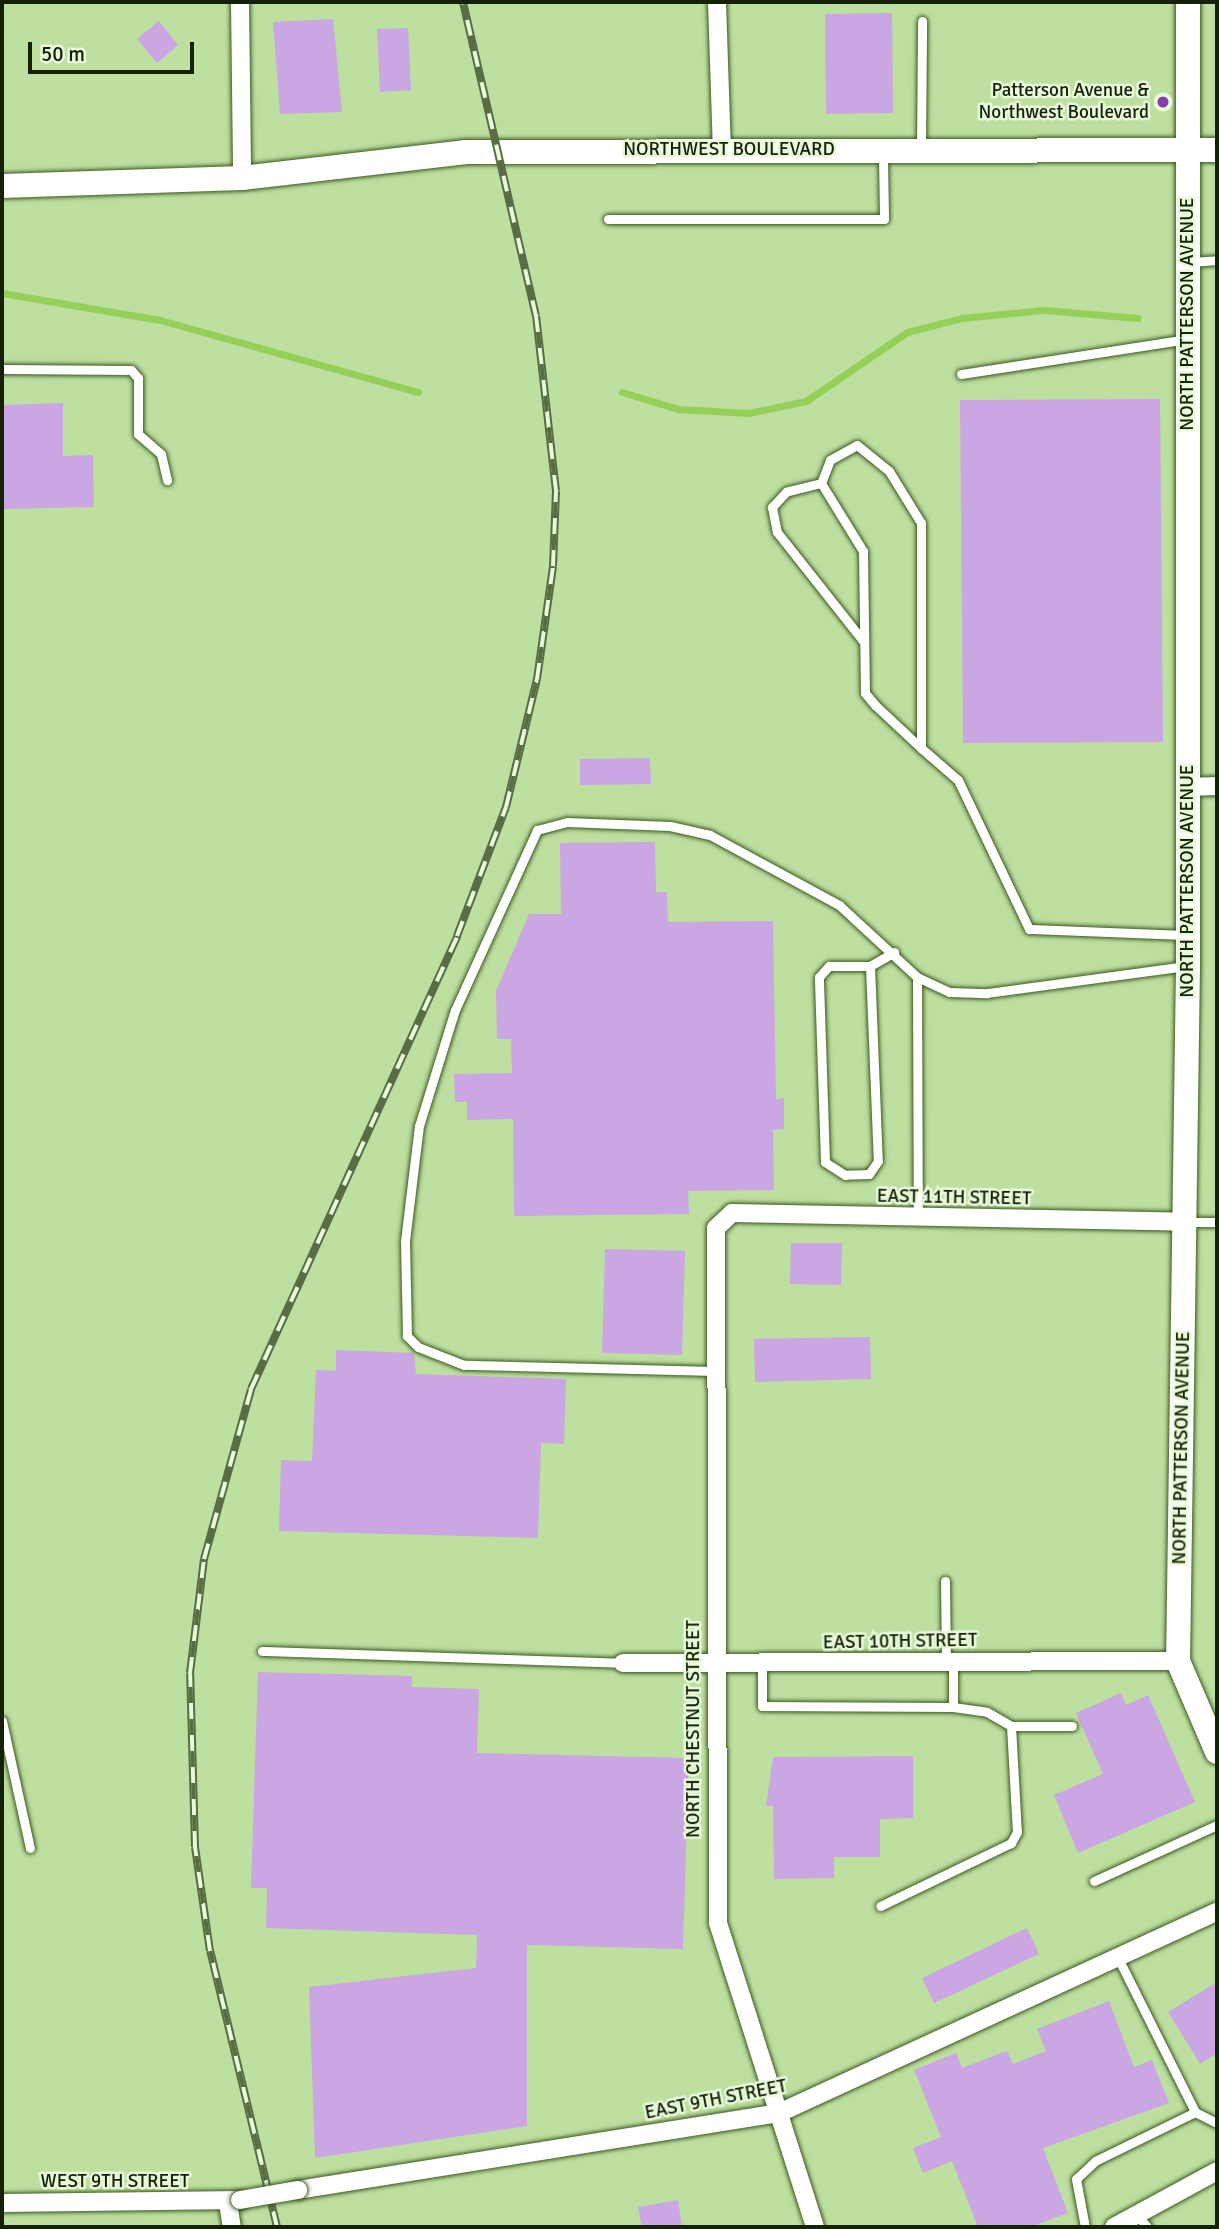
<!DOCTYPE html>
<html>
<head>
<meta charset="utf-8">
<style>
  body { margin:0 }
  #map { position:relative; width:1219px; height:2229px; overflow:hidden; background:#bddfa0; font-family:Signika,sans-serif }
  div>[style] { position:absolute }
  .stream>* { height:7px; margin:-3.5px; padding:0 3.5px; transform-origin:3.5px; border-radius:3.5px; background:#94d058 }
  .building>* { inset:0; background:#caa6e2 }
  .roads { filter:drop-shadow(0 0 2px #3c581e) drop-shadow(0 0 2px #3c581e) }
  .lane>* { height:9px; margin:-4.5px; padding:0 4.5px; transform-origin:4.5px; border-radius:4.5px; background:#fff }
  .street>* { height:18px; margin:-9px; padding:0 9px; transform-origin:9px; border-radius:9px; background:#fff }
  .secondary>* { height:24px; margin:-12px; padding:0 12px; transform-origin:12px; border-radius:12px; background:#fff }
  .rail>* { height:8px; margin-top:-4px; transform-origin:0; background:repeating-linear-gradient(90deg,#e8fada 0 16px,#586d44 0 32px); box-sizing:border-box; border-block:2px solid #586d44 }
  .bridges { filter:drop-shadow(0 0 2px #3c581e) drop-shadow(0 0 2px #3c581e) }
  .street-bridge>* { height:18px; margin:-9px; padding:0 9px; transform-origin:9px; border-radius:9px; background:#fff }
  .dots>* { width:19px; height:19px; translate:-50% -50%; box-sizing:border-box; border:4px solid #e8fada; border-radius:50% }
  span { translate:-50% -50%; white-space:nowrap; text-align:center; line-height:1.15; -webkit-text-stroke:5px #e8fada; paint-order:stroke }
  .poi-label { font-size:19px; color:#142007 }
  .right { translate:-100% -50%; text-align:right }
  .street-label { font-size:19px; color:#142007 }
  .frame { position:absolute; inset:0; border:4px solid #142007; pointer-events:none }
  .scale { position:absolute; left:28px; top:42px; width:166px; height:32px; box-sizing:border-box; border:4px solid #142007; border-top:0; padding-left:9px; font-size:21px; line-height:24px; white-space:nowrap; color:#142007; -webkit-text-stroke:5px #e8fada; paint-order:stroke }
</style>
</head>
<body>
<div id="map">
  <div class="stream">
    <i style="left:2px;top:293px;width:160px;rotate:9.7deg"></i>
    <i style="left:160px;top:320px;width:268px;rotate:15.6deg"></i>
    <i style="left:622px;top:392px;width:59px;rotate:16.9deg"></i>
    <i style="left:678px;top:409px;width:70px;rotate:3.3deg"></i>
    <i style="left:748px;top:413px;width:59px;rotate:-11.7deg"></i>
    <i style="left:806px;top:401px;width:122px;rotate:-34.3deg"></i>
    <i style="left:907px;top:332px;width:57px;rotate:-14.3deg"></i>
    <i style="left:962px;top:318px;width:82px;rotate:-5.6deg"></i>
    <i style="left:1044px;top:310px;width:94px;rotate:4.9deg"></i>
  </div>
  <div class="building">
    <i style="clip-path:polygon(892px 13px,893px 113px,826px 114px,825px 14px)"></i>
    <i style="clip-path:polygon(333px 19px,342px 112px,280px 114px,273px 22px)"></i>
    <i style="clip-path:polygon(159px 21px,178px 45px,157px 63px,137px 39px)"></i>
    <i style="clip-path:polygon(408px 28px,411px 90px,380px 92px,377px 29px)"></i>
    <i style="clip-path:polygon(1160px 399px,1163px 742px,963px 743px,960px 400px)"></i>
    <i style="clip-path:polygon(63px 403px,63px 456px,93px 455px,94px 507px,2px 509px,2px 405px)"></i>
    <i style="clip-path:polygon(650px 758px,651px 784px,580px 785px,580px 759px)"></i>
    <i style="clip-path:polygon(655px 842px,656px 892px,667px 892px,668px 922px,773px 921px,776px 1099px,784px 1098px,784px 1129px,773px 1130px,774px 1190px,688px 1191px,689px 1214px,514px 1216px,513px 1119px,467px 1120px,467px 1102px,455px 1102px,454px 1074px,512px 1073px,511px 1039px,497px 1039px,496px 991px,529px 914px,561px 914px,560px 843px)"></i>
    <i style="clip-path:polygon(791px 1243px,842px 1243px,841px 1285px,790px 1284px)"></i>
    <i style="clip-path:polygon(605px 1249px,685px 1251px,682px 1355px,602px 1353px)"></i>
    <i style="clip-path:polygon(870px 1337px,871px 1379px,755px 1382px,754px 1339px)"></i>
    <i style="clip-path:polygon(336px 1350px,414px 1353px,416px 1374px,566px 1379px,564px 1444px,541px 1443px,538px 1538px,279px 1531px,281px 1460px,312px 1461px,316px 1370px,336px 1371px)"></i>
    <i style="clip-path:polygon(258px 1672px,412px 1676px,412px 1687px,479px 1689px,477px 1753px,689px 1758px,683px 1949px,527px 1945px,527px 2126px,315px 2158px,309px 1987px,476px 1968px,477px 1935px,266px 1928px,267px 1888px,251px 1888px)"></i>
    <i style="clip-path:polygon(1121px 1693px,1126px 1705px,1148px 1695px,1195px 1802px,1078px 1853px,1054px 1795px,1103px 1774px,1076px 1713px)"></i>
    <i style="clip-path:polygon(913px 1756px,913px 1818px,880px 1819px,880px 1857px,834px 1857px,834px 1878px,774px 1879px,773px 1806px,766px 1806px,773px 1757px)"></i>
    <i style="clip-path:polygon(1027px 1928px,1039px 1954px,934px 2003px,922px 1978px)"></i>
    <i style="clip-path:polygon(1217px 1982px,1217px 2053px,1200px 2064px,1168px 2012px)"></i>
    <i style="clip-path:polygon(1109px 2001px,1134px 2067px,1152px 2060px,1169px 2103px,1043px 2148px,1068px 2213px,1031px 2227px,978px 2227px,952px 2161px,923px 2173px,913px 2148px,941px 2137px,914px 2070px,956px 2053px,962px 2068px,1007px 2051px,1013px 2064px,1046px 2051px,1037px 2029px)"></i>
    <i style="clip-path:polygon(678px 2200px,682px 2227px,642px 2227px,638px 2207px)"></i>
  </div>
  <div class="roads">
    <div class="lane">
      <i style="left:921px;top:148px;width:127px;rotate:-89.5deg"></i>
      <i style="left:608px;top:219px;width:276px"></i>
      <i style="left:884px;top:219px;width:67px;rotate:-90.9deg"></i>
      <i style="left:1191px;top:262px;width:26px;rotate:-4deg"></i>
      <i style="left:2px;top:369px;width:129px;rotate:0.4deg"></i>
      <i style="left:131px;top:370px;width:11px;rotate:49deg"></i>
      <i style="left:138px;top:378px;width:56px;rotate:90deg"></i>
      <i style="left:138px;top:434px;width:30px;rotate:41deg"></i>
      <i style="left:161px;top:454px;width:27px;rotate:77deg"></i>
      <i style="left:961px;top:374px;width:228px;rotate:-8.8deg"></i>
      <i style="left:821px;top:483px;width:36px;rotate:166deg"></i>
      <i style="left:786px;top:492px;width:21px;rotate:133deg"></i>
      <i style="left:772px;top:507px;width:25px;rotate:79deg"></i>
      <i style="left:777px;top:532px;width:139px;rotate:51.7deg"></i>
      <i style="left:921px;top:748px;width:225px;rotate:-90deg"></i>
      <i style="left:921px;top:523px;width:61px;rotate:-121.6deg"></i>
      <i style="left:889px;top:471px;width:41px;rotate:-140.9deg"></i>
      <i style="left:857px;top:445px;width:31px;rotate:151deg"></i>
      <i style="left:830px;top:460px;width:25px;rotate:111deg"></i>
      <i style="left:821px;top:483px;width:80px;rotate:58.3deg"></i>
      <i style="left:863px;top:551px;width:142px;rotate:89.2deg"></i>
      <i style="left:865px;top:693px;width:16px;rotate:50deg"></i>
      <i style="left:875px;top:705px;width:63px;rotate:43.1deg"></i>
      <i style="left:921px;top:748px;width:9px;rotate:41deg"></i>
      <i style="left:928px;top:754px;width:40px;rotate:41deg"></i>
      <i style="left:958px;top:780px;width:165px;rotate:64.5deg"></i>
      <i style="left:1029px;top:929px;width:158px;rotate:2.2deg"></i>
      <i style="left:870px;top:966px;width:195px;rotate:87.7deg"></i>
      <i style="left:878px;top:1161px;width:16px;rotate:125deg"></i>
      <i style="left:869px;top:1174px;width:24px;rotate:178deg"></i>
      <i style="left:845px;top:1175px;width:24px;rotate:-147deg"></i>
      <i style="left:825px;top:1162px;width:185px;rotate:-91.9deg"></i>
      <i style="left:819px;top:977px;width:15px;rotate:-48deg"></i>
      <i style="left:829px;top:966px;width:41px"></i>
      <i style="left:870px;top:966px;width:28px;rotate:-30deg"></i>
      <i style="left:917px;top:977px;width:241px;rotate:89.8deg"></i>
      <i style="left:1186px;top:1222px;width:31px"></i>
      <i style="left:715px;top:1371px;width:251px;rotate:-178.6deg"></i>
      <i style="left:464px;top:1365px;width:49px;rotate:-158.6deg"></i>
      <i style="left:418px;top:1347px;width:16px;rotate:-135deg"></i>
      <i style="left:407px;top:1336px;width:95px;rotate:-91.2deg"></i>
      <i style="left:405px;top:1241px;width:116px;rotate:-83.1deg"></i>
      <i style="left:419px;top:1126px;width:121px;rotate:-72.8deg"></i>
      <i style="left:455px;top:1010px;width:198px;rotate:-65.5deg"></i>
      <i style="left:537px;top:830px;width:31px;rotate:-15deg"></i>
      <i style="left:567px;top:822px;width:103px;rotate:2.2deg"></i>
      <i style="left:670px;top:826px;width:41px;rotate:12.7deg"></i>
      <i style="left:710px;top:835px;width:147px;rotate:28.5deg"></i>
      <i style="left:839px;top:905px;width:106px;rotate:42.7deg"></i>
      <i style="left:917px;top:977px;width:35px;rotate:25deg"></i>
      <i style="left:949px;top:992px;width:38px;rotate:2deg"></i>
      <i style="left:987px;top:993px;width:202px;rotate:-7.7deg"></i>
      <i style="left:945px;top:1581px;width:81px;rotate:89.3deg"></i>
      <i style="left:262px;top:1651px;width:361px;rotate:1.9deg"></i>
      <i style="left:762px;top:1665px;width:41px;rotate:90deg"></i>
      <i style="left:762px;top:1706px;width:191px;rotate:0.3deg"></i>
      <i style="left:953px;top:1707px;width:34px;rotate:8deg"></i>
      <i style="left:987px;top:1712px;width:28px;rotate:30deg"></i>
      <i style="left:1011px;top:1726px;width:106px;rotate:86.8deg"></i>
      <i style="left:1017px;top:1832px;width:13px;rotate:119deg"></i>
      <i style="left:1011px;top:1843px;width:145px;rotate:154.3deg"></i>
      <i style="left:953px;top:1707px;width:46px;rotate:-90deg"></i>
      <i style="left:2px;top:1721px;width:130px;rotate:77.6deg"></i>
      <i style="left:1011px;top:1726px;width:61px"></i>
      <i style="left:1094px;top:1881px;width:135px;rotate:-24.5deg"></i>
      <i style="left:1118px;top:1958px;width:172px;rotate:63.4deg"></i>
      <i style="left:1137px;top:2215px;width:16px;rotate:50deg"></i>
      <i style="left:1085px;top:2227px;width:49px;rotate:-100.6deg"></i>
      <i style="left:1076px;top:2179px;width:26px;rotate:-43deg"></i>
      <i style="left:1095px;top:2161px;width:111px;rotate:-26.1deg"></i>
      <i style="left:1195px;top:2112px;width:25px;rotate:27deg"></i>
    </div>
    <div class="street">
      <i style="left:240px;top:2px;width:176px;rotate:89.3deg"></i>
      <i style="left:717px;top:2px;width:147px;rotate:88.1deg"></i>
      <i style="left:1188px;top:787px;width:29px;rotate:-2deg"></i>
      <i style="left:623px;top:1663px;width:555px;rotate:-0.21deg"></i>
      <i style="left:298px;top:2190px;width:487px;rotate:-9.1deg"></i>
      <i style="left:779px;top:2113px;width:482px;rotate:-24.7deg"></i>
      <i style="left:2px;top:2203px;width:238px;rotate:-0.7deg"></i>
      <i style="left:228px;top:2203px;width:24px;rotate:81deg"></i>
      <i style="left:815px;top:2227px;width:319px;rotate:-107.7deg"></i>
      <i style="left:718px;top:1923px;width:695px;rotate:-90.16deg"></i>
      <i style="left:716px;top:1228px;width:22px;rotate:-43deg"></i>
      <i style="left:732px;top:1213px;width:454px;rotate:1.1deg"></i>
      <i style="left:1114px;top:2227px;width:117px;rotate:-28.5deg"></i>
    </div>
    <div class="secondary">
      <i style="left:1188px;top:2px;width:964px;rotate:90deg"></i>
      <i style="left:1188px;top:966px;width:695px;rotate:90.82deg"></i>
      <i style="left:1178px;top:1661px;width:99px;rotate:66.8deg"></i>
      <i style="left:2px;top:186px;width:240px;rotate:-1.9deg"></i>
      <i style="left:242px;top:178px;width:226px;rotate:-6.6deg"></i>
      <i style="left:466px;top:152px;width:751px;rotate:-0.15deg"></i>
    </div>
  </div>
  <div class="rail">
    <i style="left:277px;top:2227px;width:284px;rotate:-103.6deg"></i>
    <i style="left:210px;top:1951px;width:105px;rotate:-98.2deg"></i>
    <i style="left:195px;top:1847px;width:174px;rotate:-91.6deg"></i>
    <i style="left:190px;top:1673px;width:115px;rotate:-83deg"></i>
    <i style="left:204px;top:1559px;width:176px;rotate:-74.5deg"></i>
    <i style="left:251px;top:1389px;width:498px;rotate:-65.5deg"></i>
    <i style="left:457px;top:936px;width:138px;rotate:-69.2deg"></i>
    <i style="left:506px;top:807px;width:132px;rotate:-76.4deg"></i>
    <i style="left:537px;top:679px;width:114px;rotate:-81.9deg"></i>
    <i style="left:553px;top:566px;width:75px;rotate:-87.7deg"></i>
    <i style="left:556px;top:491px;width:176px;rotate:-96.5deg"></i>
    <i style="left:536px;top:316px;width:322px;rotate:-103.1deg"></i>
  </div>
  <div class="bridges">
    <div class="street-bridge">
      <i style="left:240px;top:2200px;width:59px;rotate:-9.8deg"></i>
    </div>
  </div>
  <div class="dots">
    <i style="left:1163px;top:102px;background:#873daf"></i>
  </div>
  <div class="poi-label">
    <span class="right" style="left:1149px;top:102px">Patterson Avenue &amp;<br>Northwest Boulevard</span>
  </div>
  <div class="street-label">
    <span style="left:729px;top:150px">NORTHWEST BOULEVARD</span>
    <span style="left:1188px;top:314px;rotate:-90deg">NORTH PATTERSON AVENUE</span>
    <span style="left:1188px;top:881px;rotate:-90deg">NORTH PATTERSON AVENUE</span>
    <span style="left:954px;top:1198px;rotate:1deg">EAST 11TH STREET</span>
    <span style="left:1182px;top:1448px;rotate:-89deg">NORTH PATTERSON AVENUE</span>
    <span style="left:900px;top:1642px;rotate:-1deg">EAST 10TH STREET</span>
    <span style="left:694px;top:1729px;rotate:-90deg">NORTH CHESTNUT STREET</span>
    <span style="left:716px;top:2100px;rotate:-11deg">EAST 9TH STREET</span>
    <span style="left:115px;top:2182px">WEST 9TH STREET</span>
  </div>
  <div class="frame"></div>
  <div class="scale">50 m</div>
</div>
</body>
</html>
